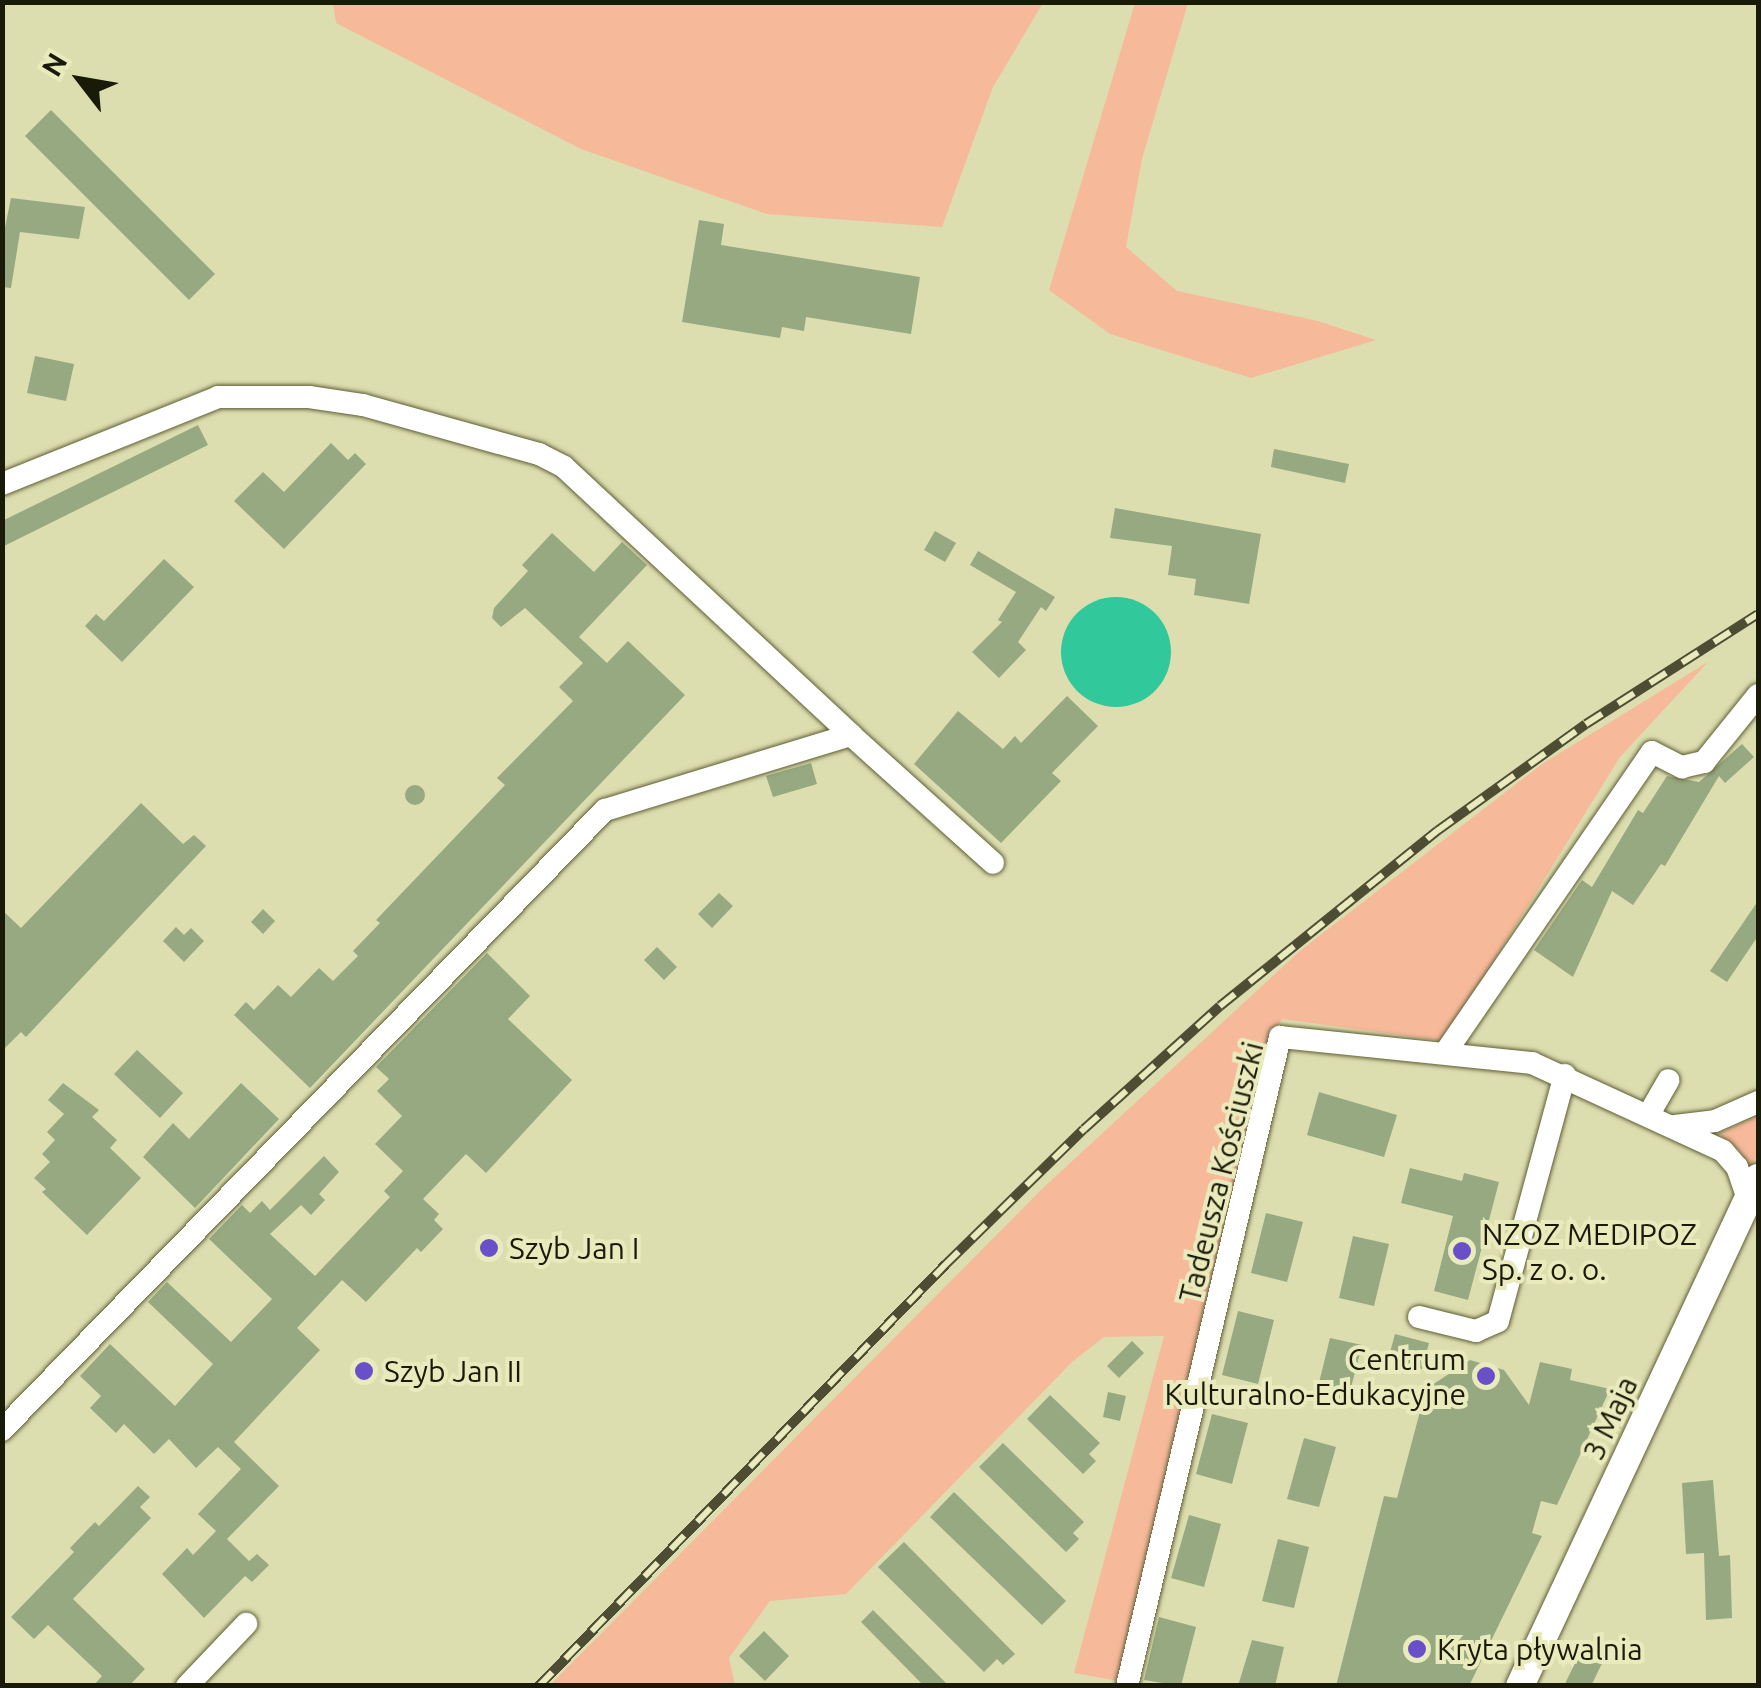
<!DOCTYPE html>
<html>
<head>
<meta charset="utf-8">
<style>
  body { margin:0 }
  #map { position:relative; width:1761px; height:1688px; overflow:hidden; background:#dddeb0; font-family:Ubuntu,sans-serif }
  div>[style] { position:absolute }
  .green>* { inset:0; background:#f6b99a }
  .water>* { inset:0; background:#31c89c }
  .round { border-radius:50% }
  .building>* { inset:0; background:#96a981 }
  .roads { filter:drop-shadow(0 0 2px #5f5f35) drop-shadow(0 0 2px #5f5f35) }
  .minor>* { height:22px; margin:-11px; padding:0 11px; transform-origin:11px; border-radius:11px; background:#fff }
  .major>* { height:28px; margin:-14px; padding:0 14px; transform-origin:14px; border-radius:14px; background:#fff }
  .rail>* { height:10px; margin-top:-5px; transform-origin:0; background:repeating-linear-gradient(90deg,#eaebbc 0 19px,#4d4d34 0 38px); box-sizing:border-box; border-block:2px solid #4d4d34 }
  .dots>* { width:28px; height:28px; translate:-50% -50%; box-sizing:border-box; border:5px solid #eaebbc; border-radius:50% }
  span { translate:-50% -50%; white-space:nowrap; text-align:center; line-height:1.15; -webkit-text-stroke:8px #eaebbc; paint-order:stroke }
  .street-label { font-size:30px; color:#1a1a08 }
  .poi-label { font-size:30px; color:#1a1a08 }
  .left { translate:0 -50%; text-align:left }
  .right { translate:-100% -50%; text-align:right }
  .frame { position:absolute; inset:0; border:5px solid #1a1a08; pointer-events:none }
  .north { position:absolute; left:30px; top:30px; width:100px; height:100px; -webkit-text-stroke:8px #eaebbc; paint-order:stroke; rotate:301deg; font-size:28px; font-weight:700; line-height:40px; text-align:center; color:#1a1a08 }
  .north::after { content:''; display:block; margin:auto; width:35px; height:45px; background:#1a1a08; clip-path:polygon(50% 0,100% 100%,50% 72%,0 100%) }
</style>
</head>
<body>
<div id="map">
  <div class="green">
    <i style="clip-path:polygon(333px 3px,333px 2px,1043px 3px,993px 87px,942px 227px,767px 214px,581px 149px,336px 23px)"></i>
    <i style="clip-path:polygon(1135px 3px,1188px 3px,1142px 159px,1126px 247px,1177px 291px,1318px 321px,1376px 340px,1251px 378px,1110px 334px,1049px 290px)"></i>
    <i style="clip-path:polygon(1708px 662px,1620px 757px,1444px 1041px,1282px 1019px,1267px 1042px,1119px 1681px,1074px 1673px,1164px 1336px,1104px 1337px,1072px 1362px,846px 1594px,770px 1601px,729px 1658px,735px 1685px,549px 1686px,1043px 1188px,1301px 950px,1542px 764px)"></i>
    <i style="clip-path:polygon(1758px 1116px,1758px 1152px,1751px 1168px,1740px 1151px,1719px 1133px)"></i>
  </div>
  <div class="water">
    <i class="round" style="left:1061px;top:597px;width:110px;height:110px"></i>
  </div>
  <div class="building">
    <i style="clip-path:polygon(51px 110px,215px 274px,189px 300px,25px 136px)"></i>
    <i style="clip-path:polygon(11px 198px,85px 207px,79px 239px,20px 232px,11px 288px,2px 287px,2px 242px)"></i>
    <i style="clip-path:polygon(699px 220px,724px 224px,721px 245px,920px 277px,911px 334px,806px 317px,804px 331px,782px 327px,780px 338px,682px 322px)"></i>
    <i style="clip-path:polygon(35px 356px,74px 364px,66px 401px,27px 393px)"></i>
    <i style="clip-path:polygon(198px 425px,208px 445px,2px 547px,2px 521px)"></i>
    <i style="clip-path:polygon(331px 443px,348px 460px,355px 453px,366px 464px,284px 549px,234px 501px,263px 472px,284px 492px)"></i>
    <i style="clip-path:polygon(1274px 449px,1349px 464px,1345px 483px,1271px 467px)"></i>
    <i style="clip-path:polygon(1115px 508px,1261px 534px,1249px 604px,1194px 595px,1196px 579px,1168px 575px,1172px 546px,1110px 538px)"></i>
    <i style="clip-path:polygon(935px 531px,956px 543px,945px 562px,924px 550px)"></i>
    <i style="clip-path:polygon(552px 533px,594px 572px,622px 542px,647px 565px,579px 637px,607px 663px,628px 641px,685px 695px,310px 1088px,234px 1015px,246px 1002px,254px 1010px,278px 985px,291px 997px,319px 968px,333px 981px,358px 956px,353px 951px,380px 923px,376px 920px,505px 785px,497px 778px,573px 701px,559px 687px,583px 663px,525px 608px,501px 627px,492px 618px,494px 608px,528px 571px,522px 565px)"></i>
    <i style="clip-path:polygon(978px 551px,1055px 597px,1046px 611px,1041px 607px,1018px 642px,1026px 650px,999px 678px,972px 652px,1002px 622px,998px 620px,1016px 592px,970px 565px)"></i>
    <i style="clip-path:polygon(164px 559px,194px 587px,122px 662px,85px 626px,96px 614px,104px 621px)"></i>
    <i style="clip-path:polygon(1067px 696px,1098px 726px,1052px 773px,1061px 781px,1001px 843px,914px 764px,958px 711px,1003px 749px,1015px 736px,1021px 743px)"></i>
    <i style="clip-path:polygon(1742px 744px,1754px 757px,1725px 783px,1719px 776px,1665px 866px,1661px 864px,1633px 905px,1612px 891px,1573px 977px,1534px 950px,1582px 880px,1592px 887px,1638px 810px,1643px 813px,1667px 776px,1699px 782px)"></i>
    <i style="clip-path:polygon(811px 763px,817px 784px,773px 797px,766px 776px)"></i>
    <i class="round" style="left:405px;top:785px;width:20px;height:20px"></i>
    <i style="clip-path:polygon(141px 803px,183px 844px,194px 835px,206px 846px,26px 1037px,21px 1032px,2px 1051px,2px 910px,21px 928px)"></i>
    <i style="clip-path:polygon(719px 893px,733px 906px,712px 928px,698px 914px)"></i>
    <i style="clip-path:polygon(1758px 901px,1758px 936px,1727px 982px,1710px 971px)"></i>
    <i style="clip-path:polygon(263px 909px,275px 921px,263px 934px,251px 922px)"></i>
    <i style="clip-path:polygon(176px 927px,184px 935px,191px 928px,204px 941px,184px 962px,163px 941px)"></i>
    <i style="clip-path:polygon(657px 947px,677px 967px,664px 980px,644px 960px)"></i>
    <i style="clip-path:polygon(487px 953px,530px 996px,508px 1019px,572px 1080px,486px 1173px,466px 1154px,423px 1199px,439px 1214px,434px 1220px,443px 1229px,421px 1252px,417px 1248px,366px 1302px,342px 1280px,297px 1328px,320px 1350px,234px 1442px,279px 1486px,227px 1539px,249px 1561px,257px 1554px,269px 1565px,252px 1582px,245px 1576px,204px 1618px,162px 1574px,187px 1548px,193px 1555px,216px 1531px,198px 1514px,241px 1469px,218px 1447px,196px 1468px,169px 1439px,154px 1454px,124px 1424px,116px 1433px,90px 1408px,101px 1396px,80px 1376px,110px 1344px,175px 1406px,213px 1364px,148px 1302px,167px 1282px,231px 1342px,272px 1299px,209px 1239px,242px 1205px,250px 1213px,262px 1201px,270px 1210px,324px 1156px,339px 1172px,319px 1194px,325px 1200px,311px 1215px,301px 1205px,270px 1234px,315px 1276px,390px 1197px,384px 1191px,403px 1171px,375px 1144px,402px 1116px,377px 1091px,389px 1079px,376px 1067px)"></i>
    <i style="clip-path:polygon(137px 1050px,183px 1093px,160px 1118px,114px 1074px)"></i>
    <i style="clip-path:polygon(63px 1083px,99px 1110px,92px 1117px,117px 1140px,110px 1148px,141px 1178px,87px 1235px,42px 1192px,46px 1189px,34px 1178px,50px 1162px,42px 1154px,55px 1140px,47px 1132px,64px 1114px,48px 1100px)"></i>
    <i style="clip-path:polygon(241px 1083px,279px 1119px,195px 1208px,143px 1157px,173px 1123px,189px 1139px)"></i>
    <i style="clip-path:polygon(1319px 1092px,1397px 1115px,1384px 1157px,1307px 1135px)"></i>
    <i style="clip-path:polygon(1410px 1168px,1462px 1181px,1464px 1173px,1499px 1182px,1468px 1300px,1434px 1291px,1453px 1216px,1401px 1203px)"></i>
    <i style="clip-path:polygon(1266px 1213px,1303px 1222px,1287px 1282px,1251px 1273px)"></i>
    <i style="clip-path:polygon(1353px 1236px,1389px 1244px,1374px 1306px,1339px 1298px)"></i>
    <i style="clip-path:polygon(1238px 1311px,1274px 1320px,1258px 1384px,1222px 1375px)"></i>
    <i style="clip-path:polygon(1395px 1334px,1429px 1343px,1422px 1369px,1388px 1360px)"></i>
    <i style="clip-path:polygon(1330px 1338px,1362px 1345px,1346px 1407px,1315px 1399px)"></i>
    <i style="clip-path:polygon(1132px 1341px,1144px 1353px,1119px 1378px,1107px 1366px)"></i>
    <i style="clip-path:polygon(1470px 1360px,1504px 1370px,1529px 1405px,1540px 1362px,1572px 1369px,1570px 1380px,1610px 1389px,1557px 1505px,1541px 1501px,1532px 1533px,1542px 1536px,1469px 1686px,1336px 1686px,1384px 1496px,1397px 1498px,1426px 1389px)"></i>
    <i style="clip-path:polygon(1108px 1392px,1126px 1396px,1120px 1421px,1103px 1417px)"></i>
    <i style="clip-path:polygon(1050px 1395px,1100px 1443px,1089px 1454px,1096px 1461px,1083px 1474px,1027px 1419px)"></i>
    <i style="clip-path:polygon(1212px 1414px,1248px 1423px,1232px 1484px,1196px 1474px)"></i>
    <i style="clip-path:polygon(1304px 1438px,1336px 1447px,1319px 1507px,1287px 1499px)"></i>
    <i style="clip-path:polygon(1003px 1443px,1084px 1522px,1073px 1533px,1079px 1539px,1066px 1552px,979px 1467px)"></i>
    <i style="clip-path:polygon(1713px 1480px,1719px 1556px,1730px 1555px,1732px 1618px,1706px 1620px,1704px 1553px,1686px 1554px,1682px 1483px)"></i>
    <i style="clip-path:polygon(138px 1486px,150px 1497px,140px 1507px,151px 1518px,73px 1599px,145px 1669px,129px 1686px,93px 1686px,102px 1676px,48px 1625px,34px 1639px,11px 1617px,74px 1552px,70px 1548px,95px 1522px,99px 1526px)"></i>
    <i style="clip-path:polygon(954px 1492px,1066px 1601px,1042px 1625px,930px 1517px)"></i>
    <i style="clip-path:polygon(1189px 1515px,1221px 1524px,1204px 1587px,1171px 1578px)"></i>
    <i style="clip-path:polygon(1278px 1539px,1309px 1547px,1294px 1608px,1262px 1601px)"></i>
    <i style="clip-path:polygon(904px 1542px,1015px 1654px,1003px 1665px,997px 1659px,984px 1672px,878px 1567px)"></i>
    <i style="clip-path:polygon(873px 1610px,949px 1686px,924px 1686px,861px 1622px)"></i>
    <i style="clip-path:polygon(1159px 1617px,1196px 1627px,1181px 1686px,1144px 1680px)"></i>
    <i style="clip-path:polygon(764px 1631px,789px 1656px,765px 1681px,739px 1656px)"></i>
    <i style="clip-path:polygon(1252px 1640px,1284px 1647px,1275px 1686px,1238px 1686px)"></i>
    <i style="clip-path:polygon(1585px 1642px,1607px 1653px,1591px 1686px,1564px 1686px)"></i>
  </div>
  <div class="roads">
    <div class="minor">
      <i style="left:2px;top:484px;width:233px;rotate:-21.9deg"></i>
      <i style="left:218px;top:397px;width:91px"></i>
      <i style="left:309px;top:397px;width:55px;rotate:8.4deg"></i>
      <i style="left:363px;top:405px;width:183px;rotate:15.6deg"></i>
      <i style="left:539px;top:454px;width:28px;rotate:27deg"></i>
      <i style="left:564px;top:467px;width:393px;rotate:43deg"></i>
      <i style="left:1445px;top:1053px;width:365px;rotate:-55.5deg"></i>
      <i style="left:1652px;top:752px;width:34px;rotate:27deg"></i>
      <i style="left:1682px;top:767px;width:23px;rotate:-13deg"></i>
      <i style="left:1704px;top:762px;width:86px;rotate:-51.1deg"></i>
      <i style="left:1649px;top:1114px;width:39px;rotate:-60deg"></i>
      <i style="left:1675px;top:1126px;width:40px;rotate:-7.1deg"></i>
      <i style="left:1715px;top:1121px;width:47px;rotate:-23.8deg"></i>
      <i style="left:1419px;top:1317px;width:59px;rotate:13.8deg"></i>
      <i style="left:1476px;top:1331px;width:24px;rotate:-24deg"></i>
      <i style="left:1498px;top:1321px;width:255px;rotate:-74.8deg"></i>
      <i style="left:2px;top:1430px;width:865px;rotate:-45.8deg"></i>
      <i style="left:605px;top:810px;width:257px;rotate:-17deg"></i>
      <i style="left:851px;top:735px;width:191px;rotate:42deg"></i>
      <i style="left:187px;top:1686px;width:86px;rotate:-46.4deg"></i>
      <i style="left:1127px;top:1686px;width:667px;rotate:-76.73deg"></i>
      <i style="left:1280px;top:1037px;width:253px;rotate:5.9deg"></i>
      <i style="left:1532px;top:1063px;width:210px;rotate:24.7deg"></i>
      <i style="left:1723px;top:1151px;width:21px;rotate:49deg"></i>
      <i style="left:1737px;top:1167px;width:34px;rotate:71deg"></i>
    </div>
    <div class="major">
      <i style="left:1520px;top:1686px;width:561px;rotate:-64.9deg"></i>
    </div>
  </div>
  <div class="rail">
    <i style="left:539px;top:1686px;width:585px;rotate:-46.04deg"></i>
    <i style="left:945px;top:1265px;width:194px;rotate:-44.4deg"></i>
    <i style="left:1084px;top:1129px;width:183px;rotate:-42.1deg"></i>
    <i style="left:1220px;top:1006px;width:279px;rotate:-38.9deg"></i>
    <i style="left:1437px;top:831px;width:183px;rotate:-35.7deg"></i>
    <i style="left:1586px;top:724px;width:204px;rotate:-32.6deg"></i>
  </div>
  <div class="dots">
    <i style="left:489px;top:1248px;background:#694fc8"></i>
    <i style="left:1462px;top:1251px;background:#694fc8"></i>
    <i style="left:364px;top:1371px;background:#694fc8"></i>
    <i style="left:1486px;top:1376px;background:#694fc8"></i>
    <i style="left:1417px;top:1649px;background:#694fc8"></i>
  </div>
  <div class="street-label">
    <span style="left:1221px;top:1172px;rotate:-76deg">Tadeusza Kościuszki</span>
    <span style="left:1610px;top:1418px;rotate:-65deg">3 Maja</span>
  </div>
  <div class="poi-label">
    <span class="left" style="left:1482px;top:1251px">NZOZ MEDIPOZ<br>Sp. z o. o.</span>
    <span class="left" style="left:509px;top:1248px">Szyb Jan I</span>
    <span class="right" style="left:1466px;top:1376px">Centrum<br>Kulturalno-Edukacyjne</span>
    <span class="left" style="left:384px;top:1371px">Szyb Jan II</span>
    <span class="left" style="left:1437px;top:1649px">Kryta pływalnia</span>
  </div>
  <div class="frame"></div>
  <div class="north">N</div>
</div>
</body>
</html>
